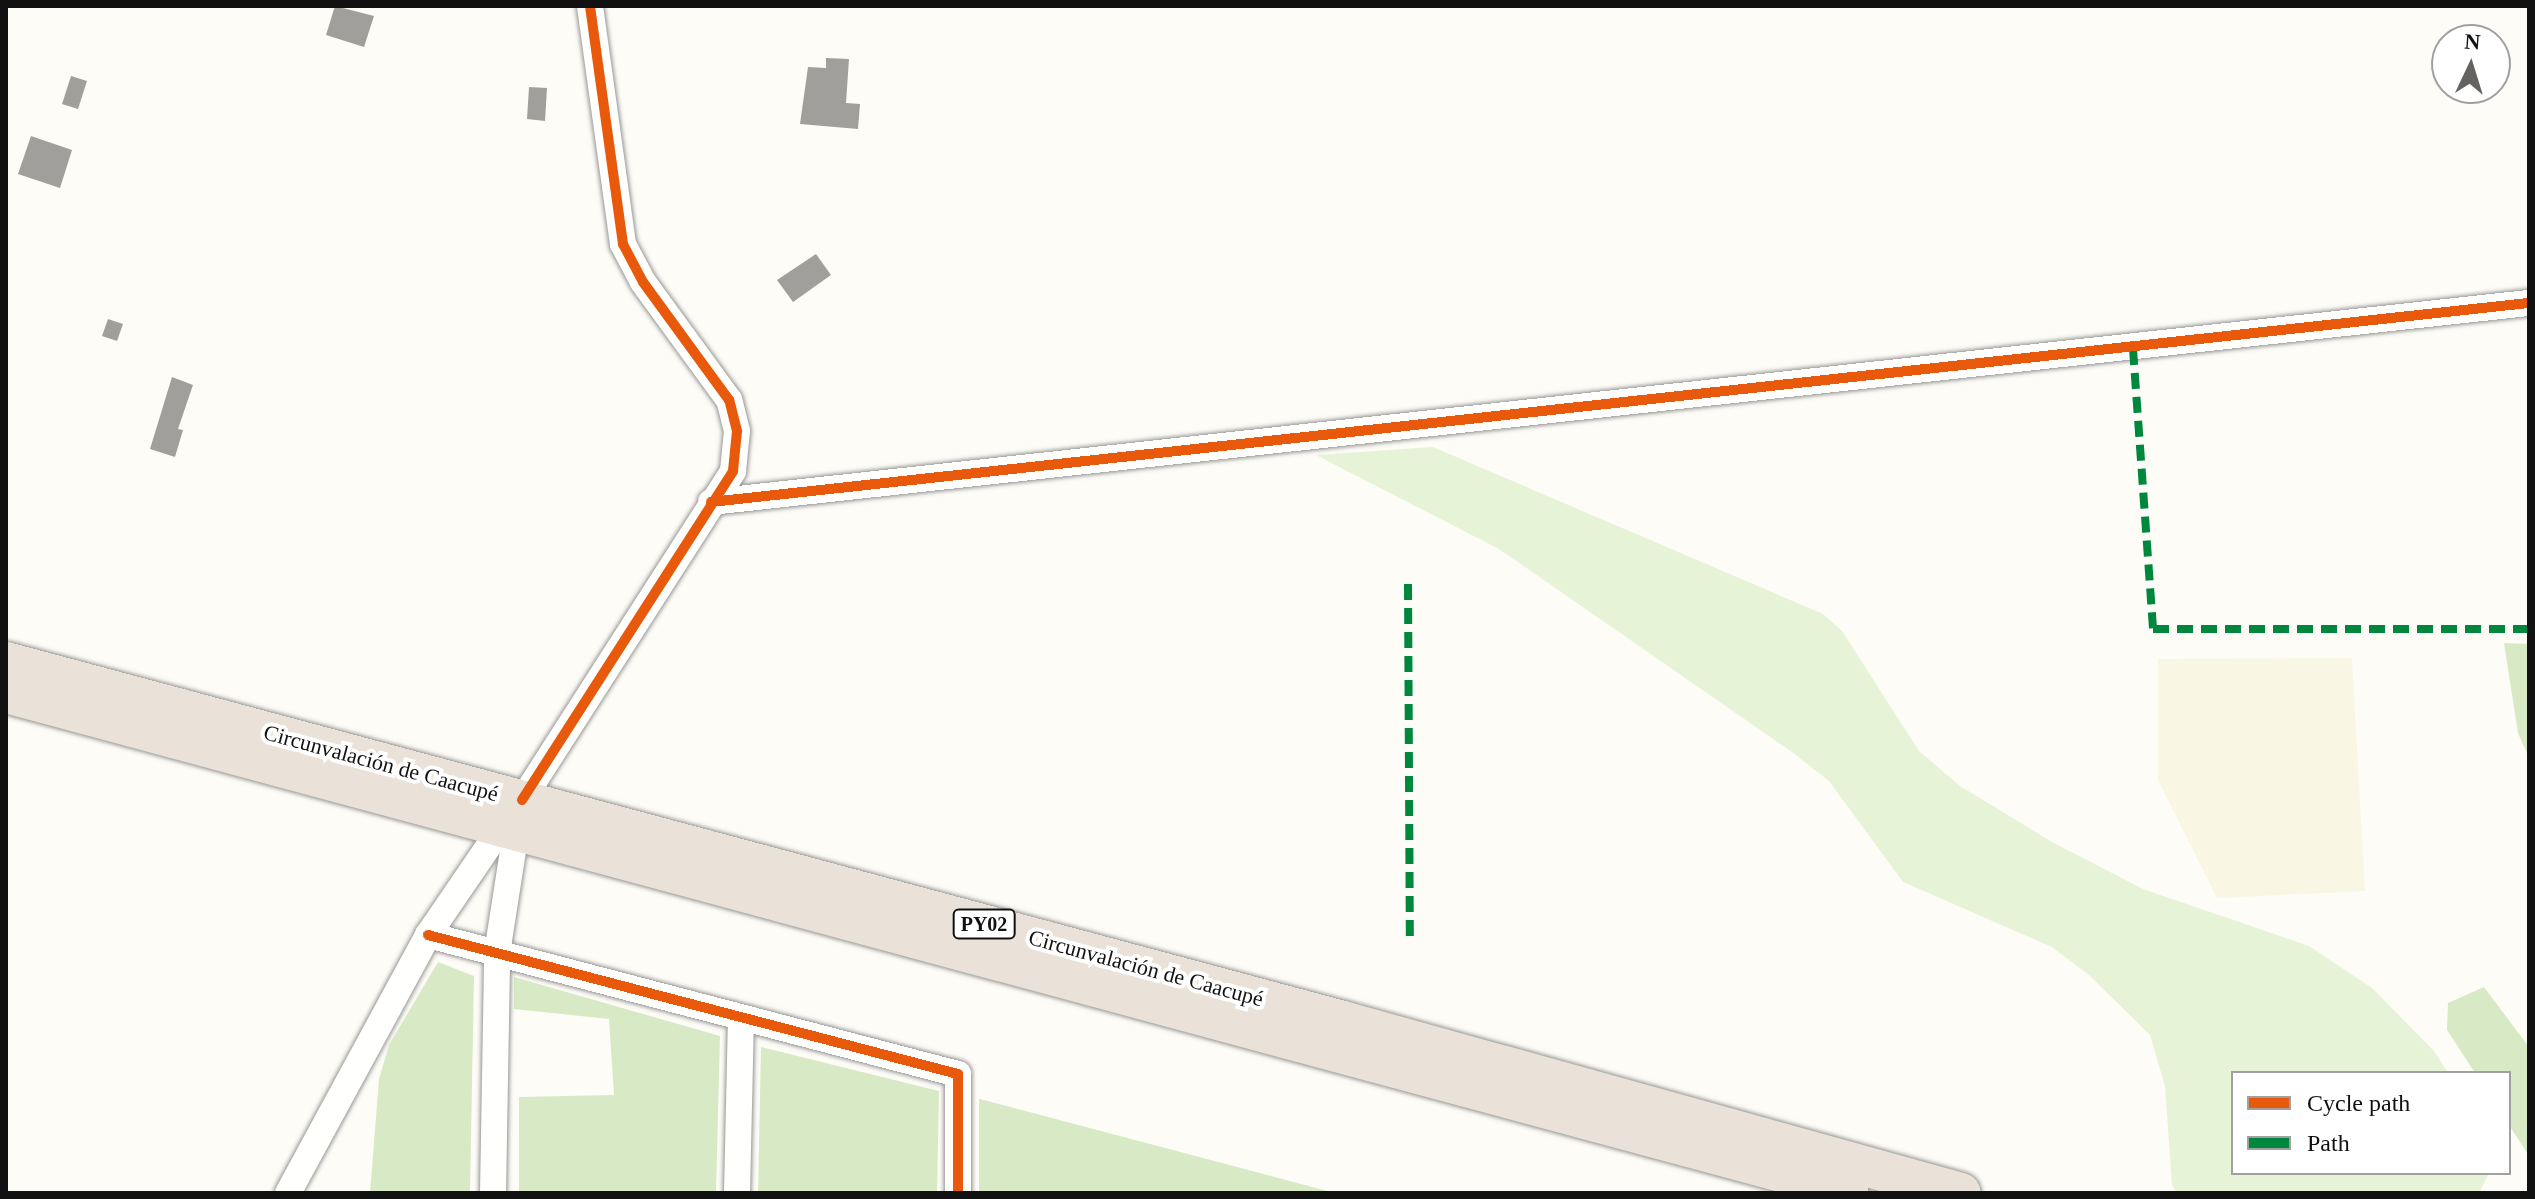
<!DOCTYPE html>
<html>
<head>
<meta charset="utf-8">
<style>
  body { margin:0 }
  #map { position:relative; width:2535px; height:1199px; overflow:hidden; background:#fdfcf7; font-family:Georgia,serif }
  div>[style] { position:absolute }
  .farmland>* { inset:0; background:#f9f7e4 }
  .green>* { inset:0; background:#e7f3d7 }
  .forest>* { inset:0; background:#d8eac5 }
  .building>* { inset:0; background:#a19f9c }
  .roads { filter:drop-shadow(0 0 2px #979795) drop-shadow(0 0 2px #979795) }
  .minor>* { height:26px; margin:-13px; padding:0 13px; transform-origin:13px; border-radius:13px; background:#fffffe }
  .highway>* { height:40px; margin:-20px; padding:0 20px; transform-origin:20px; border-radius:20px; background:#eae1d8 }
  .quiet>* { height:8px; margin-top:-4px; transform-origin:0; background:repeating-linear-gradient(90deg,#00873e 0 16px,transparent 0 24px) }
  .cycleway>* { height:10px; margin:-5px; padding:0 5px; transform-origin:5px; border-radius:5px; background:#e8590c }
  span { translate:-50% -50%; white-space:nowrap; text-align:center; line-height:1.15; -webkit-text-stroke:8px #fff; paint-order:stroke }
  .shield-label span { padding:2px 6px; background:#fff; border:2px solid; border-radius:6px; -webkit-text-stroke-width:0 }
  .shield-label { font-size:20px; color:#111; font-weight:700 }
  .street-label { font-size:22px; color:#111 }
  .frame { position:absolute; inset:0; border:8px solid #111; pointer-events:none }
  .legend { position:absolute; left:2231px; top:1071px; width:280px; height:104px; box-sizing:border-box; background:#fff; border:2px solid #a0a0a0; margin:0; padding:10px 14px; list-style:none; font-size:24px; color:#111 }
  .legend li { display:flex; align-items:center; gap:16px; height:40px }
  .legend b { width:40px; border:2px solid #a0a0a0 }
  .north { position:absolute; left:2431px; top:24px; width:80px; height:80px; box-sizing:border-box; background:#fff; border:2px solid #a0a0a0; border-radius:50%; rotate:4deg; font-size:22px; font-weight:700; line-height:32px; text-align:center; color:#111 }
  .north::after { content:''; display:block; margin:auto; width:28px; height:36px; background:#646362; clip-path:polygon(50% 0,100% 100%,50% 72%,0 100%) }
</style>
</head>
<body>
<div id="map">
  <div class="farmland">
    <i style="clip-path:polygon(2352px 658px,2365px 891px,2217px 898px,2158px 780px,2158px 659px)"></i>
  </div>
  <div class="green">
    <i style="clip-path:polygon(1433px 447px,1823px 614px,1842px 631px,1919px 751px,1960px 786px,2052px 842px,2143px 889px,2309px 946px,2372px 988px,2434px 1051px,2448px 1073px,2233px 1073px,2233px 1173px,2489px 1173px,2479px 1193px,2177px 1193px,2172px 1185px,2165px 1086px,2150px 1035px,2090px 976px,2052px 947px,1903px 882px,1829px 781px,1792px 752px,1499px 549px,1316px 455px)"></i>
  </div>
  <div class="forest">
    <i style="clip-path:polygon(2504px 643px,2529px 644px,2529px 758px,2518px 733px)"></i>
    <i style="clip-path:polygon(438px 962px,474px 976px,470px 1193px,370px 1193px,379px 1079px,389px 1045px)"></i>
    <i style="clip-path:polygon(514px 977px,720px 1036px,716px 1193px,519px 1193px,519px 1097px,614px 1095px,609px 1019px,514px 1009px)"></i>
    <i style="clip-path:polygon(2484px 987px,2529px 1047px,2529px 1156px,2509px 1125px,2509px 1073px,2475px 1073px,2447px 1030px,2448px 1003px)"></i>
    <i style="clip-path:polygon(761px 1047px,939px 1091px,937px 1193px,758px 1193px)"></i>
    <i style="clip-path:polygon(979px 1099px,980px 1099px,1335px 1193px,979px 1193px)"></i>
  </div>
  <div class="building">
    <i style="clip-path:polygon(335px 6px,374px 16px,364px 47px,326px 35px)"></i>
    <i style="clip-path:polygon(826px 58px,849px 59px,846px 103px,860px 104px,858px 129px,800px 124px,808px 67px,826px 68px)"></i>
    <i style="clip-path:polygon(71px 76px,87px 81px,78px 109px,62px 104px)"></i>
    <i style="clip-path:polygon(529px 87px,547px 88px,545px 121px,527px 119px)"></i>
    <i style="clip-path:polygon(31px 136px,72px 150px,60px 188px,18px 174px)"></i>
    <i style="clip-path:polygon(816px 254px,831px 275px,793px 302px,777px 280px)"></i>
    <i style="clip-path:polygon(108px 319px,123px 324px,117px 341px,102px 336px)"></i>
    <i style="clip-path:polygon(172px 377px,193px 385px,178px 429px,183px 430px,175px 457px,150px 449px)"></i>
  </div>
  <div class="roads">
    <div class="minor">
      <i style="left:711px;top:502px;width:1829px;rotate:-6.25deg"></i>
      <i style="left:522px;top:800px;width:391px;rotate:-57.3deg"></i>
      <i style="left:733px;top:471px;width:40px;rotate:-84.3deg"></i>
      <i style="left:737px;top:431px;width:32px;rotate:-104deg"></i>
      <i style="left:729px;top:400px;width:146px;rotate:-126.1deg"></i>
      <i style="left:643px;top:282px;width:43px;rotate:-117.8deg"></i>
      <i style="left:623px;top:244px;width:240px;rotate:-97.9deg"></i>
      <i style="left:428px;top:935px;width:548px;rotate:14.7deg"></i>
      <i style="left:958px;top:1074px;width:119px;rotate:90deg"></i>
      <i style="left:288px;top:1193px;width:294px;rotate:-61.5deg"></i>
      <i style="left:428px;top:935px;width:130px;rotate:-55.7deg"></i>
      <i style="left:493px;top:1193px;width:240px;rotate:-89deg"></i>
      <i style="left:497px;top:953px;width:122px;rotate:-81.1deg"></i>
      <i style="left:737px;top:1193px;width:173px;rotate:-88.7deg"></i>
    </div>
    <div class="highway">
      <i style="left:6px;top:662px;width:1384px;rotate:15.03deg"></i>
      <i style="left:1343px;top:1021px;width:641px;rotate:15.55deg"></i>
      <i style="left:6px;top:693px;width:1908px;rotate:15.1deg"></i>
    </div>
  </div>
  <div class="quiet">
    <i style="left:2133px;top:349px;width:281px;rotate:85.9deg"></i>
    <i style="left:2153px;top:629px;width:376px"></i>
    <i style="left:1408px;top:584px;width:357px;rotate:89.7deg"></i>
  </div>
  <div class="cycleway">
    <i style="left:711px;top:502px;width:1829px;rotate:-6.25deg"></i>
    <i style="left:522px;top:800px;width:391px;rotate:-57.3deg"></i>
    <i style="left:733px;top:471px;width:40px;rotate:-84.3deg"></i>
    <i style="left:737px;top:431px;width:32px;rotate:-104deg"></i>
    <i style="left:729px;top:400px;width:146px;rotate:-126.1deg"></i>
    <i style="left:643px;top:282px;width:43px;rotate:-117.8deg"></i>
    <i style="left:623px;top:244px;width:240px;rotate:-97.9deg"></i>
    <i style="left:428px;top:935px;width:548px;rotate:14.7deg"></i>
    <i style="left:958px;top:1074px;width:119px;rotate:90deg"></i>
  </div>
  <div class="shield-label">
    <span style="left:984px;top:924px">PY02</span>
  </div>
  <div class="street-label">
    <span style="left:381px;top:763px;rotate:15deg">Circunvalación de Caacupé</span>
    <span style="left:1146px;top:968px;rotate:15deg">Circunvalación de Caacupé</span>
  </div>
  <div class="frame"></div>
  <ul class="legend">
  <li><b style="height:10px;background:#e8590c"></b>Cycle path</li>
  <li><b style="height:10px;background:#00873e"></b>Path</li>
  </ul>
  <div class="north">N</div>
</div>
</body>
</html>
